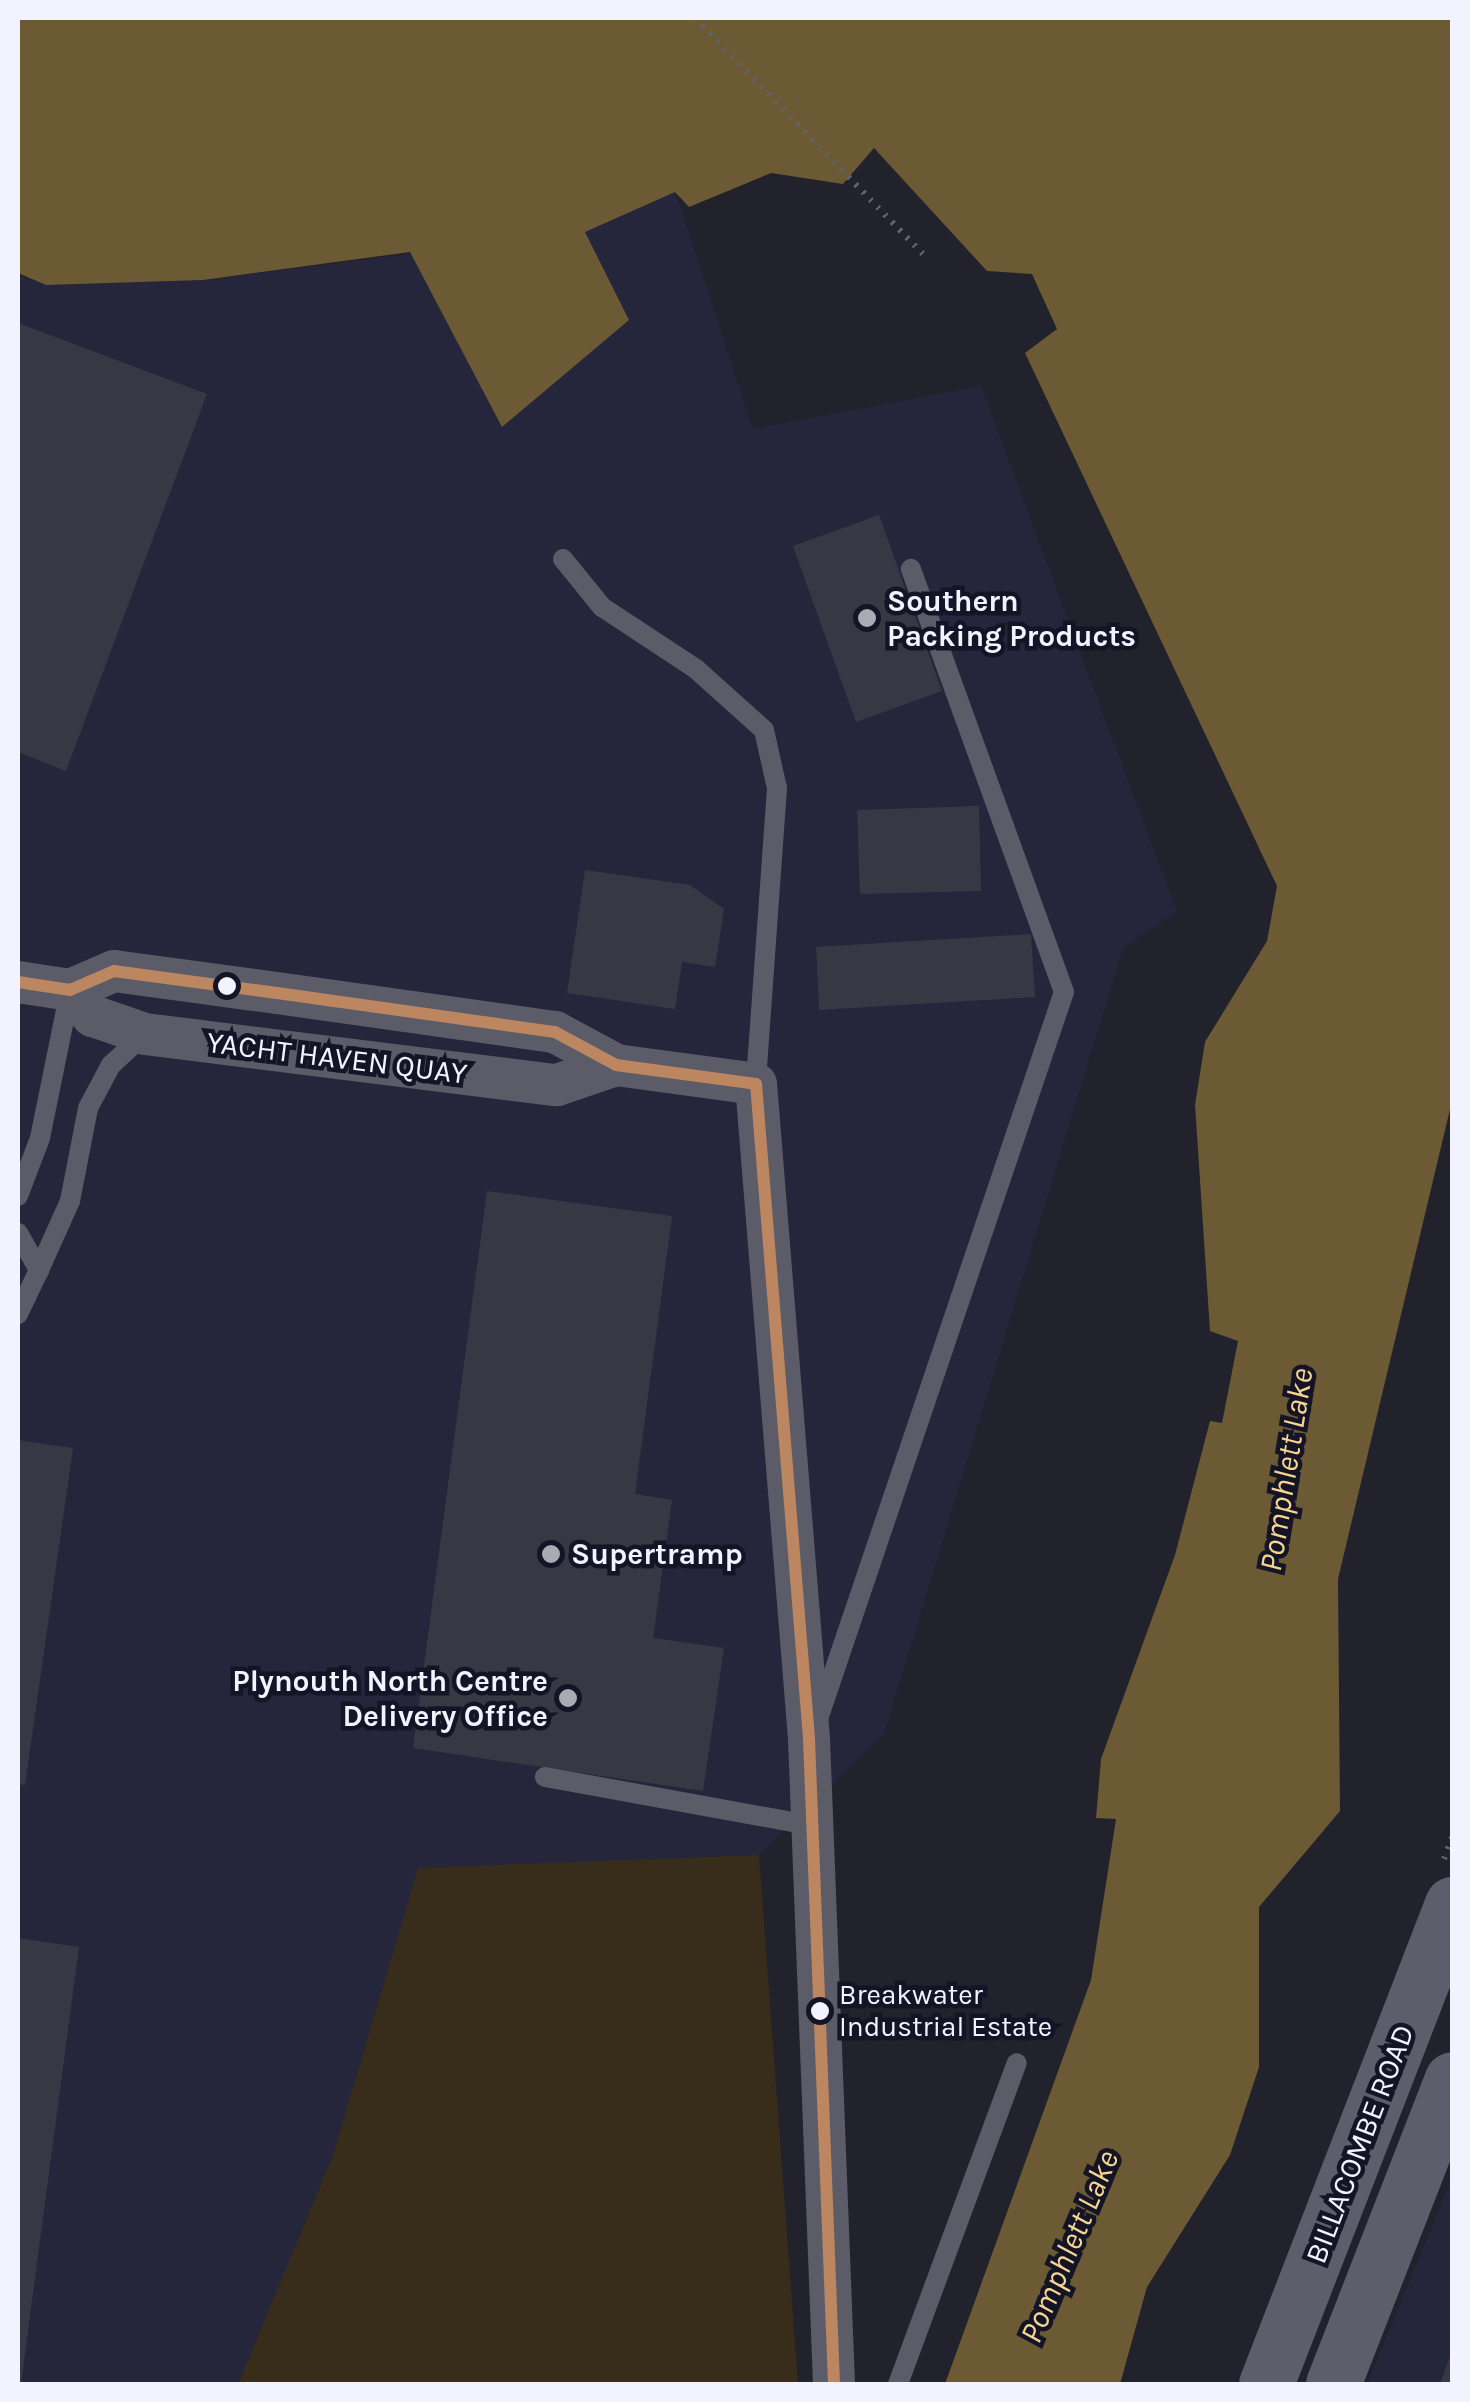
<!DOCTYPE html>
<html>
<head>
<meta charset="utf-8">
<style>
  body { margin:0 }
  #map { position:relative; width:1470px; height:2402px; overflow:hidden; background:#22222c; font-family:Karla,sans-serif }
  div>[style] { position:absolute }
  .built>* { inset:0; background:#25253c }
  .green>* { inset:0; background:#382d1a }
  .water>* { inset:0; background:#6c5a34 }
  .building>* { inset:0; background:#383844 }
  .path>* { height:6px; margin-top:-3px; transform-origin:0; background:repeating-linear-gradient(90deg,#60616b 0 2.5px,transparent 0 10.5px) }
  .service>* { height:20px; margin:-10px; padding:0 10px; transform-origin:10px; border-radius:10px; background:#5b5c68 }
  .minor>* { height:42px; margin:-21px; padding:0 21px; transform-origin:21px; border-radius:21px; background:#5b5c68 }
  .primary>* { height:55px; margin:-27.5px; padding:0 27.5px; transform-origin:27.5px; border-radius:27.5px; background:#5d5e6c }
  .bus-1>* { height:12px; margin:-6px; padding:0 6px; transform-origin:6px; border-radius:6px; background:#bb8660 }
  .dots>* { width:28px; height:28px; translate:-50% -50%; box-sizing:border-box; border:5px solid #141427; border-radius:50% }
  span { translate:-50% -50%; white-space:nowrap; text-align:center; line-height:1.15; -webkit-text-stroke:9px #141427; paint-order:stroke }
  .bus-label { font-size:28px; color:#f2f3fe }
  .left { translate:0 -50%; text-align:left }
  .poi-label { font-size:30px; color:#f2f3fe; font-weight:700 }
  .right { translate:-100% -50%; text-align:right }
  .street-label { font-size:30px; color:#f2f3fe }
  .water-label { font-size:32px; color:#f7d591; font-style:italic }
  .frame { position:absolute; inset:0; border:20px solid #f2f3fe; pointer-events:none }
</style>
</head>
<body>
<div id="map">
  <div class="built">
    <i style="clip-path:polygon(675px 191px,753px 429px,981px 386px,1177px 912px,1123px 948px,884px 1734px,759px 1855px,418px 1869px,333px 2155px,238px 2384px,18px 2384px,18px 275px,46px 285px,203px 280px,584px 232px)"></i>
    <i style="clip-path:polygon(1452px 2178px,1452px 2384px,1367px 2384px)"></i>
  </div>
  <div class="green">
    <i style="clip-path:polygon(759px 1855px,798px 2384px,238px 2384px,333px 2155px,418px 1868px)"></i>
  </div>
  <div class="water">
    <i style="clip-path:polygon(18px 18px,1452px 18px,1452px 1101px,1338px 1579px,1340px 1811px,1259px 1907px,1259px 2067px,1230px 2155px,1147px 2287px,1120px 2384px,945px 2384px,1091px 1980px,1116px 1819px,1096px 1818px,1101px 1759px,1175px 1555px,1210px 1421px,1222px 1423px,1238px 1341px,1210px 1331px,1195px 1105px,1205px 1042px,1267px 941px,1277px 886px,1025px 353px,1057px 329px,1032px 274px,987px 271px,874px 148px,843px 184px,771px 173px,689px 207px,675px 192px,585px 232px,629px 320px,502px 427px,410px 252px,203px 280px,46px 285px,18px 273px)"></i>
  </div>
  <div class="building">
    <i style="clip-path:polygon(18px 323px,207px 394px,66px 771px,18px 752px)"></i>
    <i style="clip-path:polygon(879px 515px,942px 691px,856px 722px,793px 546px)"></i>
    <i style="clip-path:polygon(979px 806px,981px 891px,860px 894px,857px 810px)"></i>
    <i style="clip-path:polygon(585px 870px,690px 885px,724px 909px,715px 967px,682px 962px,675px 1009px,567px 993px)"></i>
    <i style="clip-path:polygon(1031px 934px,1035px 997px,819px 1010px,816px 947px)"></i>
    <i style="clip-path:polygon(487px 1191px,672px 1216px,635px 1494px,672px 1500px,653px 1638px,724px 1648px,703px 1791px,413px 1748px)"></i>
    <i style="clip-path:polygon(18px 1440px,73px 1448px,25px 1785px,18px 1784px)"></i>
    <i style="clip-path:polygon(18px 1938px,79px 1947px,21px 2384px,18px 2384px)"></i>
    <i style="clip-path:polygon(1452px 2351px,1452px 2384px,1440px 2384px)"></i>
  </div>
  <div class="path">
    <i style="left:695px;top:18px;width:331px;rotate:46deg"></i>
    <i style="left:1444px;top:1859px;width:23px;rotate:-70deg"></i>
  </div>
  <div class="service">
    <i style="left:563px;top:559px;width:62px;rotate:50.9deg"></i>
    <i style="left:602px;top:607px;width:113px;rotate:33.4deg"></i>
    <i style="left:696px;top:669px;width:91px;rotate:41.9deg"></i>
    <i style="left:764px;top:730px;width:59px;rotate:77.4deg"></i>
    <i style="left:777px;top:788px;width:297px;rotate:94.1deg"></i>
    <i style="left:18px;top:1196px;width:62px;rotate:-69.2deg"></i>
    <i style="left:40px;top:1138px;width:150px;rotate:-78.5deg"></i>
    <i style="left:18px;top:1233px;width:43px;rotate:60.4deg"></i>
    <i style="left:39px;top:1270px;width:49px;rotate:115.5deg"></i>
    <i style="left:39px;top:1270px;width:76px;rotate:-65.8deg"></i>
    <i style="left:70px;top:1201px;width:95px;rotate:-79deg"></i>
    <i style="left:88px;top:1108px;width:49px;rotate:-61.9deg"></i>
    <i style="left:111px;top:1065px;width:46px;rotate:-42.4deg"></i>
    <i style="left:818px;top:1719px;width:767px;rotate:-71.31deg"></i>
    <i style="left:1064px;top:992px;width:450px;rotate:-109.9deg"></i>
    <i style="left:545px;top:1777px;width:273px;rotate:10.3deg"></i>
    <i style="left:898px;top:2384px;width:342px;rotate:-69.7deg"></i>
  </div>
  <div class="minor">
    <i style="left:18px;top:982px;width:53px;rotate:8.7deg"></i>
    <i style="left:70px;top:990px;width:48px;rotate:-23.4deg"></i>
    <i style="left:114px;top:971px;width:164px;rotate:7.7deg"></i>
    <i style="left:277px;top:993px;width:281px;rotate:8deg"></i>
    <i style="left:555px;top:1032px;width:69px;rotate:28.4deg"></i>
    <i style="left:616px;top:1065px;width:141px;rotate:7.7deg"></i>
    <i style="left:756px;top:1084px;width:657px;rotate:85.37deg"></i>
    <i style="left:809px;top:1739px;width:645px;rotate:87.78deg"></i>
    <i style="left:70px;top:990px;width:35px;rotate:49deg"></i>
    <i style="left:93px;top:1016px;width:55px;rotate:19.1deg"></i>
    <i style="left:145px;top:1034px;width:415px;rotate:7.1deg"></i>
    <i style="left:557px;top:1085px;width:62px;rotate:-18.7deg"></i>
  </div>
  <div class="primary">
    <i style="left:1266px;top:2384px;width:515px;rotate:-68.82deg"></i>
    <i style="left:1333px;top:2384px;width:327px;rotate:-68.7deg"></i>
  </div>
  <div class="bus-1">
    <i style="left:18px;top:982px;width:53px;rotate:8.7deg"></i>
    <i style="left:70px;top:990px;width:48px;rotate:-23.4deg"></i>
    <i style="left:114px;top:971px;width:164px;rotate:7.7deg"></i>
    <i style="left:277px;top:993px;width:281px;rotate:8deg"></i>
    <i style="left:555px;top:1032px;width:69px;rotate:28.4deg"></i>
    <i style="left:616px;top:1065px;width:141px;rotate:7.7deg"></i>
    <i style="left:756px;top:1084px;width:657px;rotate:85.37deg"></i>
    <i style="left:809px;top:1739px;width:645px;rotate:87.78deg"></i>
  </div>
  <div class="dots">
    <i style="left:867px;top:618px;background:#a9aab4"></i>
    <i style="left:227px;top:986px;background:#f2f3fe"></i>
    <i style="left:551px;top:1554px;background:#a9aab4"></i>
    <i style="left:568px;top:1698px;background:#a9aab4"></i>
    <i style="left:820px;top:2011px;background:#f2f3fe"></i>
  </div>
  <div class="bus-label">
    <span class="left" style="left:839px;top:2011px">Breakwater<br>Industrial Estate</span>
  </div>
  <div class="poi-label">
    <span class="left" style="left:887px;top:618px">Southern<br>Packing Products</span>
    <span class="left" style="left:571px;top:1554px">Supertramp</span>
    <span class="right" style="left:548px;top:1698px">Plynouth North Centre<br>Delivery Office</span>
  </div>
  <div class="street-label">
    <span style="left:337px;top:1058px;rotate:7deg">YACHT HAVEN QUAY</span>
    <span style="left:1360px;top:2144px;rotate:-69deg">BILLACOMBE ROAD</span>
  </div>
  <div class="water-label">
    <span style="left:1287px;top:1470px;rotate:-81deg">Pomphlett Lake</span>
    <span style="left:1070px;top:2247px;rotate:-67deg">Pomphlett Lake</span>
  </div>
  <div class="frame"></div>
</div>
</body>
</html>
